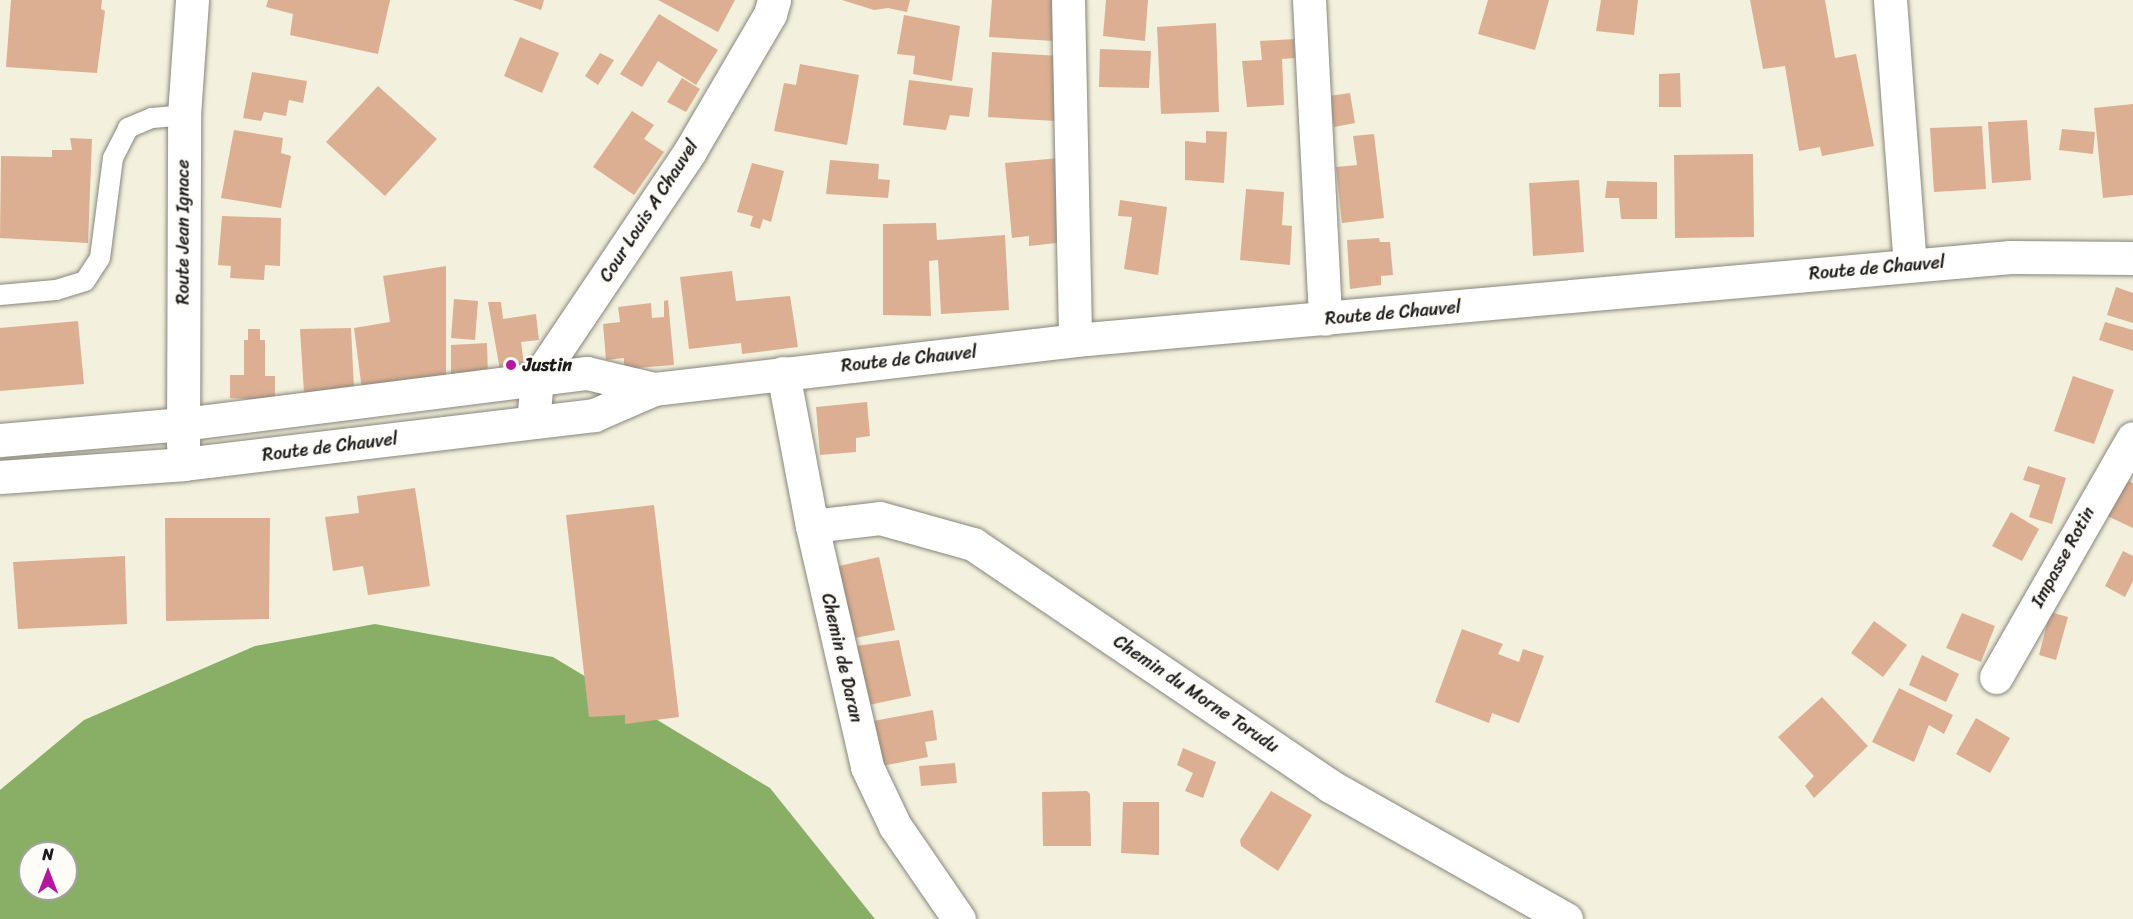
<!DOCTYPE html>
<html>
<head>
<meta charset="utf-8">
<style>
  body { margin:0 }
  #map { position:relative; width:2133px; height:919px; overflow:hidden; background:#f3f0dd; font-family:Sriracha,sans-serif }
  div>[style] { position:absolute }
  .forest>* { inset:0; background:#88af65 }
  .building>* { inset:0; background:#dcaf93 }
  .roads { filter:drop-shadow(0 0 2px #88867c) drop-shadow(0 0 2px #88867c) }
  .lane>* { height:20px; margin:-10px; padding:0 10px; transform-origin:10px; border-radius:10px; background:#fff }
  .street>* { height:33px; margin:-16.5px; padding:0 16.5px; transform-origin:16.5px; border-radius:16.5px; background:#fff }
  .secondary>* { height:33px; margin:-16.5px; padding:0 16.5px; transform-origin:16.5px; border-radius:16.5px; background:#fff }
  .dots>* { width:16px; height:16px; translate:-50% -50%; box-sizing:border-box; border:3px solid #fdfcf7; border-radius:50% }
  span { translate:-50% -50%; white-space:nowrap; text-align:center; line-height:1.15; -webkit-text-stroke:5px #fdfcf7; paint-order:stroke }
  .street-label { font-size:18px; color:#1c1c1c }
  .poi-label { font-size:18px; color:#1c1c1c; font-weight:700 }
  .left { translate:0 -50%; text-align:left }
  .north { position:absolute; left:18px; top:841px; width:60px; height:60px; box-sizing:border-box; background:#fdfcf7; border:2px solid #a3a29f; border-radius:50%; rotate:0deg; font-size:16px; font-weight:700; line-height:24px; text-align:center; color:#1c1c1c }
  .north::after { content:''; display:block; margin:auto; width:21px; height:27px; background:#b5179e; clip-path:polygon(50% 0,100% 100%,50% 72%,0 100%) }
</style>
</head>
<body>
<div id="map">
  <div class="forest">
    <i style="clip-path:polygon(evenodd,375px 624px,553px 657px,770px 788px,875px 919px,0 919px,0 790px,84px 720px,255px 646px,375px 624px,30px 853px,66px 853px,66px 889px,30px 889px,30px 853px)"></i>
  </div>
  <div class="building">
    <i style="clip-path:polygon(11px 0,102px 0,101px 9px,105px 11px,97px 73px,6px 67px)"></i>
    <i style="clip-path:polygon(268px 0,390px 0,378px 54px,290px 35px,293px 14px,266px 7px)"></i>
    <i style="clip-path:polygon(513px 0,544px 0,541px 10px)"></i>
    <i style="clip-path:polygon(658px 0,735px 0,718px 32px)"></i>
    <i style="clip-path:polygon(842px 0,910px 0,907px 12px,888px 8px,874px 10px)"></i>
    <i style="clip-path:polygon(992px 0,1064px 0,1054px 41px,989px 37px)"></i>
    <i style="clip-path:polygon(1106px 0,1148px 0,1145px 41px,1103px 36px)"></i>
    <i style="clip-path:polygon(1488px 0,1549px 0,1535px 50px,1478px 34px)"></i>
    <i style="clip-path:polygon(1601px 0,1638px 0,1634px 35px,1596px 31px)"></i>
    <i style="clip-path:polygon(1750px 0,1825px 0,1835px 58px,1856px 54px,1874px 146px,1822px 156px,1820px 147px,1799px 151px,1785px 66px,1763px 69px)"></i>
    <i style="clip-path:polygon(659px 14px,718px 50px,696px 85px,658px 61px,642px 87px,620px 74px)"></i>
    <i style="clip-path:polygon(904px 15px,960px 26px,952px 81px,913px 74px,915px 56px,897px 54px)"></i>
    <i style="clip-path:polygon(1216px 23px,1219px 112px,1161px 114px,1157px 27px)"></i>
    <i style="clip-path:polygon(520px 37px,559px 53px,542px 93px,504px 76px)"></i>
    <i style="clip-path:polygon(1294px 39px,1295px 58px,1282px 59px,1284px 105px,1247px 107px,1242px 61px,1262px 60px,1260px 41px)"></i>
    <i style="clip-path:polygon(1100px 49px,1151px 51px,1149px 88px,1099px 87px)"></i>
    <i style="clip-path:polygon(992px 52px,1061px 56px,1056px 121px,988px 117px)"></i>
    <i style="clip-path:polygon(600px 53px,614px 60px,598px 85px,585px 76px)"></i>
    <i style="clip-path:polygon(800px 64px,859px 75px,847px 145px,774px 131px,784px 83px,796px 85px)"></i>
    <i style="clip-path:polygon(252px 72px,307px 81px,303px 103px,289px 100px,286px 116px,264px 112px,261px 121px,243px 118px)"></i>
    <i style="clip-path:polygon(1680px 73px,1681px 107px,1659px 107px,1659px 74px)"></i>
    <i style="clip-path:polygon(682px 78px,700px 89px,686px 112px,667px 102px)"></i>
    <i style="clip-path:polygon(909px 80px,973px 88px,969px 117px,950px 115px,946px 130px,903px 125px)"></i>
    <i style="clip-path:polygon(378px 86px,437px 139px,385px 196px,326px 142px)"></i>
    <i style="clip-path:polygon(1350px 93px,1355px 123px,1334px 127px,1329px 96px)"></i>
    <i style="clip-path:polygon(2133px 104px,2133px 195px,2103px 198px,2094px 108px)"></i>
    <i style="clip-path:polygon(632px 111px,654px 125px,644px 139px,664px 152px,634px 195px,593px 167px)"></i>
    <i style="clip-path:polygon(2027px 120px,2031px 180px,1992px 183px,1988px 122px)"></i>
    <i style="clip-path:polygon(1982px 126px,1986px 189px,1934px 192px,1930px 128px)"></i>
    <i style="clip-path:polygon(2062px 129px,2095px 132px,2093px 154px,2059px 150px)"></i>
    <i style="clip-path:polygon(234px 130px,283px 138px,281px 153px,291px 156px,281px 208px,221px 198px)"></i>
    <i style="clip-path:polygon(1206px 131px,1227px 132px,1224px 183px,1185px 180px,1185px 141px,1206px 143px)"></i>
    <i style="clip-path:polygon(1374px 134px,1384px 218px,1342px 223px,1336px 167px,1357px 165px,1353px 136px)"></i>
    <i style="clip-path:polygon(70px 138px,92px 139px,88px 243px,0 238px,1px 156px,52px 157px,52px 150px,72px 150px)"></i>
    <i style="clip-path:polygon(1753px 154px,1754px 237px,1675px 238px,1674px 155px)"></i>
    <i style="clip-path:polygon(1059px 158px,1065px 242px,1029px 246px,1029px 236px,1012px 238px,1005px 163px)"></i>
    <i style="clip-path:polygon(830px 160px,879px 164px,878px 179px,890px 180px,888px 198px,826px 194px)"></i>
    <i style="clip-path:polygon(752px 163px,784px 171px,771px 222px,763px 219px,760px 229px,750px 226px,753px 216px,737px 212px)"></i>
    <i style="clip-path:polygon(1579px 180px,1584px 252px,1533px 256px,1529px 183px)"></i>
    <i style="clip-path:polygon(1607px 181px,1657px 182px,1657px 219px,1621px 219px,1619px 198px,1605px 198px)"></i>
    <i style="clip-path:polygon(1246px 189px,1284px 192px,1282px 225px,1292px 226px,1290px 265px,1240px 260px)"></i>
    <i style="clip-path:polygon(1120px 200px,1167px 207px,1158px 275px,1124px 269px,1132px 217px,1118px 216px)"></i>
    <i style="clip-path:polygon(222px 216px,281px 218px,280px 266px,265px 265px,264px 280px,230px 278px,231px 266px,218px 265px)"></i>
    <i style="clip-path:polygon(936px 223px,937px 240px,1005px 235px,1009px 310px,941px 314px,938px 260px,929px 261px,931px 316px,883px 315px,883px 224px)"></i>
    <i style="clip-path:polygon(1379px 238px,1380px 242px,1390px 242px,1393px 275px,1381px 276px,1381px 285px,1350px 289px,1347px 240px)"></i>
    <i style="clip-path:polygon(446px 266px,446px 387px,363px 398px,354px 328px,390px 322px,383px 276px)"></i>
    <i style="clip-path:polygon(732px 271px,736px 301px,790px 296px,798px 347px,742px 354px,741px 343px,689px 349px,680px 277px)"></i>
    <i style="clip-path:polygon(2116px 287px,2133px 293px,2133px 323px,2107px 315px)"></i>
    <i style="clip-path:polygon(454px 299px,478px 301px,475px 340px,451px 338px)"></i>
    <i style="clip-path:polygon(668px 300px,674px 365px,624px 369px,624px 358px,606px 360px,603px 324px,620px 322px,618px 307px,651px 303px,652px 318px,664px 317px,664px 301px)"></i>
    <i style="clip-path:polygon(488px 302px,501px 302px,503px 319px,536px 314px,539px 340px,521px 342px,525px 373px,501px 376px)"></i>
    <i style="clip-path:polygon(78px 321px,84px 384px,0 391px,0 328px)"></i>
    <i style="clip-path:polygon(2105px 322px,2133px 330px,2133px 351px,2099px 340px)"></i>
    <i style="clip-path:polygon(351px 328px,354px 390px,304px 393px,300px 329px)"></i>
    <i style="clip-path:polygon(248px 329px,260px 329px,260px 340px,265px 340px,265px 376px,275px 376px,275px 400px,230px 398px,230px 375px,244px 375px,244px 340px,248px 340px)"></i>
    <i style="clip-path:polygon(487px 343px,488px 377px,451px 377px,451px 345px)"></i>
    <i style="clip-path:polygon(2073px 376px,2114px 390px,2094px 444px,2054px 431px)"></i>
    <i style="clip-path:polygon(867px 402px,870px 436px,856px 438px,856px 452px,820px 455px,816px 407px)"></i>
    <i style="clip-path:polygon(2028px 466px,2066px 478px,2052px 524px,2029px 517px,2040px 485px,2023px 480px)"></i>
    <i style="clip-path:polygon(2127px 480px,2133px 483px,2133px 528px,2103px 514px,2114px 485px,2123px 490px)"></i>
    <i style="clip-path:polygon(415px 488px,430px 586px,368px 595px,363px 566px,333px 571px,325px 517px,359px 513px,357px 496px)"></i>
    <i style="clip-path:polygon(654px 505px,679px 717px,625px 724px,625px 715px,589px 717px,566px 515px)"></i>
    <i style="clip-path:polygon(2011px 512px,2039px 529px,2022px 561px,1992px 546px)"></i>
    <i style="clip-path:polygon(165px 518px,270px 518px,269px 619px,166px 621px)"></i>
    <i style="clip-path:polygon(2123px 551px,2133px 556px,2133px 581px,2125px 597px,2105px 586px)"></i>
    <i style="clip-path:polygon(125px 556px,127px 624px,18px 629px,13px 562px)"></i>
    <i style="clip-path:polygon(879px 557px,895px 630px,855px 638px,850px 615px,842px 617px,830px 568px)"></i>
    <i style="clip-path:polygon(2050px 612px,2068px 617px,2056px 660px,2039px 655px)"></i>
    <i style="clip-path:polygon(1962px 613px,1995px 626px,1981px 662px,1946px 648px)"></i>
    <i style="clip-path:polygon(1874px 621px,1907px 645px,1883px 677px,1851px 653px)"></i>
    <i style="clip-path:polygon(1462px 629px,1503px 644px,1498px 654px,1519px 662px,1523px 649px,1544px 656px,1519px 723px,1492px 713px,1489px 723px,1435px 702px)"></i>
    <i style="clip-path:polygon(899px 640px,911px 696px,869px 705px,856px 646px)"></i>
    <i style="clip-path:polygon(1922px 655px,1959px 674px,1946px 702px,1909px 685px)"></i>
    <i style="clip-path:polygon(1899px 688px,1953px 715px,1944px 734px,1929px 725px,1914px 762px,1872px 742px)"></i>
    <i style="clip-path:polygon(1822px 697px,1868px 746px,1814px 798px,1805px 786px,1814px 776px,1778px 737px)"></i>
    <i style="clip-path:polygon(933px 710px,937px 740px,925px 742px,928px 757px,882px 766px,873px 721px)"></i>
    <i style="clip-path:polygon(1976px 718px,2010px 738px,1990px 773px,1956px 754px)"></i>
    <i style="clip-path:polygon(1183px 748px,1216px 762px,1203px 798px,1185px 791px,1193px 773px,1177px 765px)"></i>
    <i style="clip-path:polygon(955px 763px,957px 783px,921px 786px,919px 766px)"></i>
    <i style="clip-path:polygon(1087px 791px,1090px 794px,1091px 846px,1043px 846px,1042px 792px)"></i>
    <i style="clip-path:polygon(1271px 791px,1312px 815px,1278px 871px,1241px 846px,1240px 840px)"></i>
    <i style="clip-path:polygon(1123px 802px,1159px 802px,1159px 855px,1121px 853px)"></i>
  </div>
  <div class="roads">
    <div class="lane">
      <i style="left:0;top:295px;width:56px;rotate:-5.1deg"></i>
      <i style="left:56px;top:290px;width:30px;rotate:-17deg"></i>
      <i style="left:85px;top:281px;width:27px;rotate:-57deg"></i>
      <i style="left:100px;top:258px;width:101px;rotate:-82.6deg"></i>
      <i style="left:113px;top:158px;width:34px;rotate:-63deg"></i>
      <i style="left:128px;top:128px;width:26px;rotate:-23deg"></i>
      <i style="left:152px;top:118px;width:32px;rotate:-5deg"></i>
    </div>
    <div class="street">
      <i style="left:1068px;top:0;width:340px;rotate:88.8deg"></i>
      <i style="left:1309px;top:0;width:319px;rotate:87.1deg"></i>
      <i style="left:1890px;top:0;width:266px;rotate:85.7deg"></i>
      <i style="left:783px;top:373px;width:156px;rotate:79.3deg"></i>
      <i style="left:812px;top:526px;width:247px;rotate:77.1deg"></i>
      <i style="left:867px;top:767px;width:65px;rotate:64.6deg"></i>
      <i style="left:895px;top:826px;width:113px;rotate:55.5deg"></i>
      <i style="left:533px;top:422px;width:43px;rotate:-84.7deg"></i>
      <i style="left:537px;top:379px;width:275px;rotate:-56.1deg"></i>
      <i style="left:690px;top:151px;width:159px;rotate:-59.7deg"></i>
      <i style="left:770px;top:14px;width:15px;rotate:-74deg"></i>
      <i style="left:812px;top:526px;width:68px;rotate:-6.7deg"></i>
      <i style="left:880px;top:518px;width:97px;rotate:15.6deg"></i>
      <i style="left:973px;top:544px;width:431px;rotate:34.1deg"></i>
      <i style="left:1330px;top:786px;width:271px;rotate:29.4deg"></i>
      <i style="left:1996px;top:677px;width:275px;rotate:-60.2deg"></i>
    </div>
    <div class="secondary">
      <i style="left:0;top:440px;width:184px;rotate:-5deg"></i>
      <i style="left:183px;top:424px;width:407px;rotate:-7.2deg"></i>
      <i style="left:587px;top:373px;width:69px;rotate:13.4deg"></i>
      <i style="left:183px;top:445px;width:330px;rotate:-89.8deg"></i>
      <i style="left:184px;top:115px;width:115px;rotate:-86deg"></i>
      <i style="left:0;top:477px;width:184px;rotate:-4deg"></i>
      <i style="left:184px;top:464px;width:413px;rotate:-6.8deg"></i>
      <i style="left:594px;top:415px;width:65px;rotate:-23.4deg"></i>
      <i style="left:654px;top:389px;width:424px;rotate:-6.6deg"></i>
      <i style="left:1075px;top:340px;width:939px;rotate:-5.07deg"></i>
      <i style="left:2010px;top:257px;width:123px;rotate:0.5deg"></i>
    </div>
  </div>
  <div class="dots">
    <i style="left:511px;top:365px;background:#b5179e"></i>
  </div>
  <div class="street-label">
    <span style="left:649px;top:211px;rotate:-57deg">Cour Louis A Chauvel</span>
    <span style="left:183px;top:232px;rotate:-90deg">Route Jean Ignace</span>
    <span style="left:1877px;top:268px;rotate:-5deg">Route de Chauvel</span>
    <span style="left:1393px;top:313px;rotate:-5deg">Route de Chauvel</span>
    <span style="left:909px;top:359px;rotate:-6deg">Route de Chauvel</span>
    <span style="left:330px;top:447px;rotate:-7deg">Route de Chauvel</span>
    <span style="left:2063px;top:557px;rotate:-61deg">Impasse Rotin</span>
    <span style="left:842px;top:658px;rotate:77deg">Chemin de Daran</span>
    <span style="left:1196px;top:694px;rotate:34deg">Chemin du Morne Torudu</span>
  </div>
  <div class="poi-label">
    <span class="left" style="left:523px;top:365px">Justin</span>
  </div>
  <div class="north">N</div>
</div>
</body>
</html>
